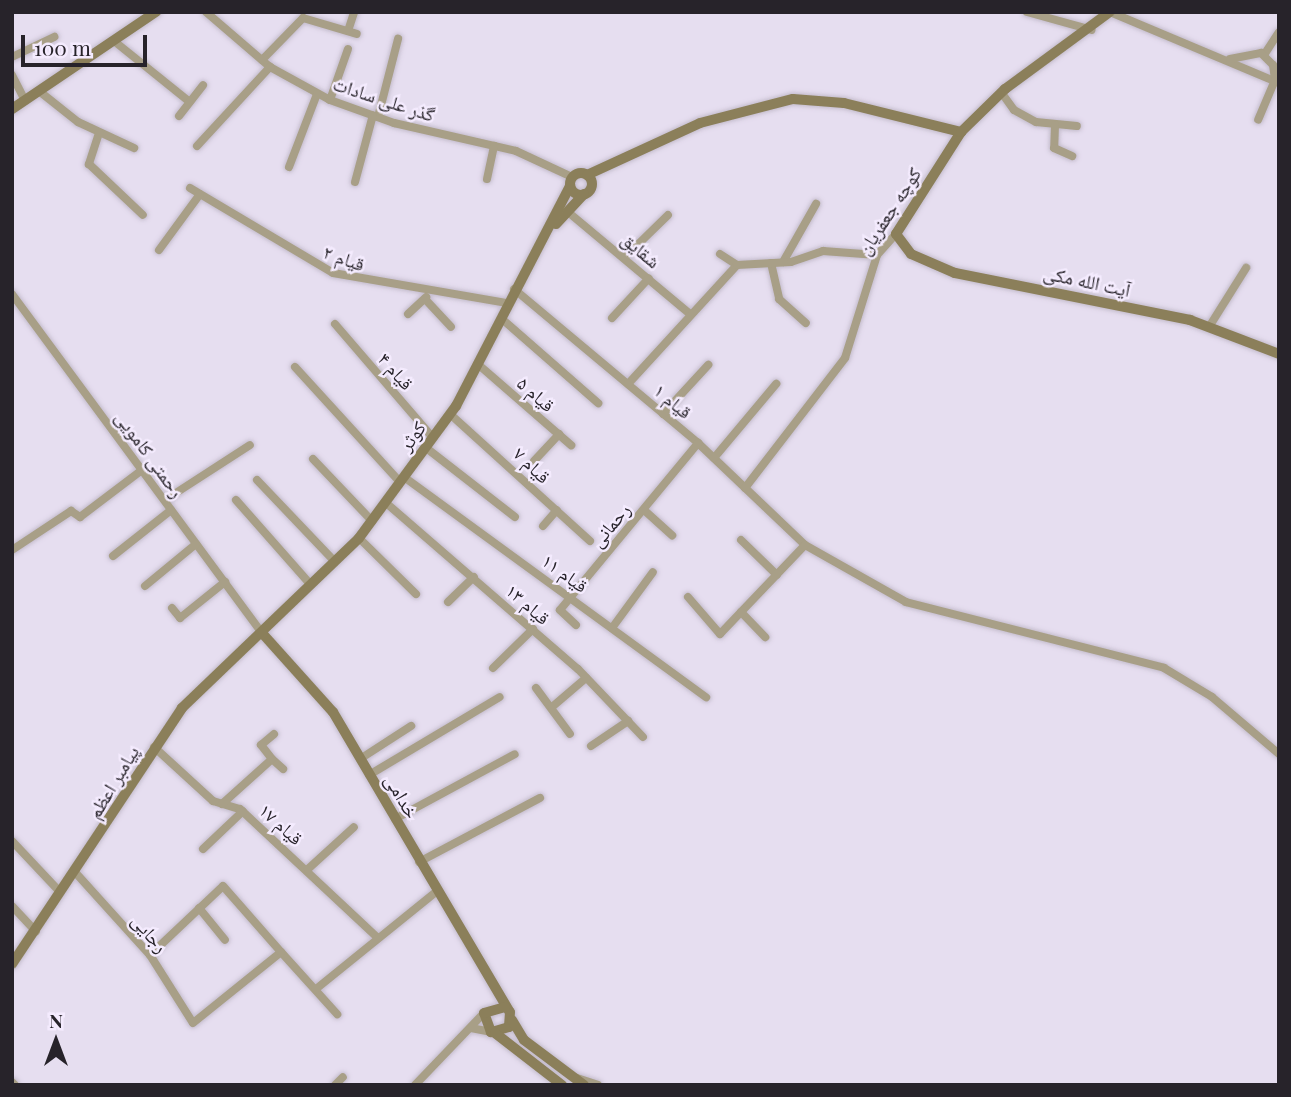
<!DOCTYPE html>
<html>
<head>
<meta charset="utf-8">
<style>
  body { margin:0 }
  #map { position:relative; width:1291px; height:1097px; overflow:hidden; background:#e6def0; font-family:"Playfair Display","Noto Naskh Arabic",serif }
  div>[style] { position:absolute }
  .roads { filter:drop-shadow(0 0 2px #c4bccc) drop-shadow(0 0 2px #c4bccc) }
  .street>* { height:8px; margin:-4px; padding:0 4px; transform-origin:4px; border-radius:4px; background:#a89f87 }
  .secondary>* { height:10px; margin:-5px; padding:0 5px; transform-origin:5px; border-radius:5px; background:#8b7f5a }
  .secondary>.ring { margin:-5px; padding:0; box-sizing:content-box; background:none; border:10px solid #8b7f5a; border-radius:50% }
  span { translate:-50% -50%; white-space:nowrap; text-align:center; line-height:1.15; -webkit-text-stroke:5px #f4ebfe; paint-order:stroke }
  .street-label { font-size:19px; color:#27232a }
  .frame { position:absolute; inset:0; border:14px solid #27232a; pointer-events:none }
  .north { position:absolute; left:21px; top:1006px; width:70px; height:70px; -webkit-text-stroke:5px #f4ebfe; paint-order:stroke; rotate:0deg; font-size:19px; font-weight:700; line-height:28px; text-align:center; color:#27232a }
  .north::after { content:''; display:block; margin:auto; width:24px; height:32px; background:#27232a; clip-path:polygon(50% 0,100% 100%,50% 72%,0 100%) }
  .scale { position:absolute; left:21px; top:35px; width:126px; height:32px; box-sizing:border-box; border:4px solid #27232a; border-top:0; padding-left:9px; font-size:21px; line-height:24px; white-space:nowrap; color:#27232a; -webkit-text-stroke:5px #f4ebfe; paint-order:stroke }
</style>
</head>
<body>
<div id="map">
  <div class="roads">
    <div class="street">
      <i style="left:206px;top:12px;width:84px;rotate:40.7deg"></i>
      <i style="left:270px;top:67px;width:68px;rotate:28.8deg"></i>
      <i style="left:330px;top:100px;width:68px;rotate:19.8deg"></i>
      <i style="left:394px;top:123px;width:125px;rotate:12.9deg"></i>
      <i style="left:516px;top:151px;width:62px;rotate:24.9deg"></i>
      <i style="left:1027px;top:12px;width:67px;rotate:15.5deg"></i>
      <i style="left:1110px;top:12px;width:183px;rotate:22.8deg"></i>
      <i style="left:348px;top:31px;width:20px;rotate:-72deg"></i>
      <i style="left:114px;top:41px;width:97px;rotate:38.8deg"></i>
      <i style="left:1264px;top:55px;width:27px;rotate:-57deg"></i>
      <i style="left:12px;top:57px;width:47px;rotate:-25.5deg"></i>
      <i style="left:1230px;top:59px;width:32px;rotate:-11deg"></i>
      <i style="left:1261px;top:53px;width:17px;rotate:45deg"></i>
      <i style="left:1273px;top:65px;width:15px;rotate:82deg"></i>
      <i style="left:1275px;top:80px;width:43px;rotate:113deg"></i>
      <i style="left:262px;top:60px;width:59px;rotate:-45.7deg"></i>
      <i style="left:303px;top:18px;width:56px;rotate:16.5deg"></i>
      <i style="left:12px;top:75px;width:29px;rotate:63deg"></i>
      <i style="left:39px;top:91px;width:50px;rotate:38.5deg"></i>
      <i style="left:78px;top:122px;width:62px;rotate:24.9deg"></i>
      <i style="left:1001px;top:92px;width:22px;rotate:54deg"></i>
      <i style="left:1014px;top:110px;width:25px;rotate:29deg"></i>
      <i style="left:1036px;top:122px;width:41px;rotate:5.6deg"></i>
      <i style="left:330px;top:100px;width:54px;rotate:-70.6deg"></i>
      <i style="left:179px;top:116px;width:39px;rotate:-52deg"></i>
      <i style="left:378px;top:117px;width:81px;rotate:-75.6deg"></i>
      <i style="left:1055px;top:125px;width:23px;rotate:92deg"></i>
      <i style="left:1054px;top:148px;width:20px;rotate:24deg"></i>
      <i style="left:99px;top:133px;width:33px;rotate:108deg"></i>
      <i style="left:89px;top:164px;width:74px;rotate:43.4deg"></i>
      <i style="left:197px;top:146px;width:108px;rotate:-47.3deg"></i>
      <i style="left:289px;top:167px;width:78px;rotate:-69deg"></i>
      <i style="left:487px;top:179px;width:34px;rotate:-78deg"></i>
      <i style="left:355px;top:182px;width:69px;rotate:-75deg"></i>
      <i style="left:190px;top:188px;width:166px;rotate:30.7deg"></i>
      <i style="left:333px;top:273px;width:177px;rotate:9.8deg"></i>
      <i style="left:568px;top:212px;width:160px;rotate:39.9deg"></i>
      <i style="left:159px;top:250px;width:69px;rotate:-53.8deg"></i>
      <i style="left:720px;top:254px;width:20px;rotate:33deg"></i>
      <i style="left:625px;top:257px;width:60px;rotate:-44.3deg"></i>
      <i style="left:783px;top:262px;width:67px;rotate:-60.4deg"></i>
      <i style="left:771px;top:263px;width:37px;rotate:77deg"></i>
      <i style="left:779px;top:299px;width:36px;rotate:42deg"></i>
      <i style="left:514px;top:289px;width:240px;rotate:39.9deg"></i>
      <i style="left:698px;top:443px;width:148px;rotate:43.6deg"></i>
      <i style="left:805px;top:545px;width:116px;rotate:29.4deg"></i>
      <i style="left:906px;top:602px;width:266px;rotate:14.3deg"></i>
      <i style="left:1164px;top:668px;width:56px;rotate:31.1deg"></i>
      <i style="left:1212px;top:697px;width:88px;rotate:40.4deg"></i>
      <i style="left:12px;top:294px;width:421px;rotate:53.6deg"></i>
      <i style="left:425px;top:299px;width:38px;rotate:47deg"></i>
      <i style="left:408px;top:314px;width:25px;rotate:-43deg"></i>
      <i style="left:612px;top:318px;width:54px;rotate:-47.2deg"></i>
      <i style="left:502px;top:319px;width:128px;rotate:41.2deg"></i>
      <i style="left:335px;top:324px;width:150px;rotate:49.3deg"></i>
      <i style="left:1209px;top:327px;width:70px;rotate:-57.9deg"></i>
      <i style="left:480px;top:366px;width:121px;rotate:41deg"></i>
      <i style="left:295px;top:367px;width:156px;rotate:47.6deg"></i>
      <i style="left:628px;top:384px;width:161px;rotate:-47.5deg"></i>
      <i style="left:737px;top:265px;width:54px;rotate:-3.2deg"></i>
      <i style="left:791px;top:262px;width:34px;rotate:-19deg"></i>
      <i style="left:823px;top:251px;width:54px;rotate:4.2deg"></i>
      <i style="left:450px;top:414px;width:189px;rotate:42.2deg"></i>
      <i style="left:663px;top:414px;width:67px;rotate:-47.4deg"></i>
      <i style="left:425px;top:447px;width:114px;rotate:37.9deg"></i>
      <i style="left:714px;top:458px;width:97px;rotate:-50deg"></i>
      <i style="left:313px;top:459px;width:86px;rotate:46.4deg"></i>
      <i style="left:534px;top:461px;width:37px;rotate:-47deg"></i>
      <i style="left:404px;top:477px;width:374px;rotate:36.1deg"></i>
      <i style="left:257px;top:480px;width:113px;rotate:46.4deg"></i>
      <i style="left:745px;top:488px;width:164px;rotate:-52.4deg"></i>
      <i style="left:845px;top:358px;width:108px;rotate:-72.7deg"></i>
      <i style="left:877px;top:255px;width:28px;rotate:-48deg"></i>
      <i style="left:165px;top:500px;width:101px;rotate:-32.9deg"></i>
      <i style="left:236px;top:500px;width:113px;rotate:48.6deg"></i>
      <i style="left:385px;top:502px;width:255px;rotate:40.9deg"></i>
      <i style="left:578px;top:669px;width:94px;rotate:46.3deg"></i>
      <i style="left:644px;top:510px;width:38px;rotate:42deg"></i>
      <i style="left:543px;top:526px;width:21px;rotate:-49deg"></i>
      <i style="left:359px;top:538px;width:80px;rotate:44.5deg"></i>
      <i style="left:741px;top:540px;width:50px;rotate:44.2deg"></i>
      <i style="left:12px;top:550px;width:71px;rotate:-33.5deg"></i>
      <i style="left:71px;top:511px;width:11px;rotate:34deg"></i>
      <i style="left:80px;top:517px;width:78px;rotate:-37.2deg"></i>
      <i style="left:113px;top:556px;width:74px;rotate:-38.4deg"></i>
      <i style="left:145px;top:586px;width:66px;rotate:-39.5deg"></i>
      <i style="left:688px;top:597px;width:49px;rotate:49.1deg"></i>
      <i style="left:720px;top:634px;width:123px;rotate:-46.3deg"></i>
      <i style="left:448px;top:602px;width:36px;rotate:-44deg"></i>
      <i style="left:172px;top:608px;width:13px;rotate:51deg"></i>
      <i style="left:180px;top:618px;width:58px;rotate:-38.7deg"></i>
      <i style="left:741px;top:612px;width:35px;rotate:46deg"></i>
      <i style="left:576px;top:625px;width:22px;rotate:-137deg"></i>
      <i style="left:560px;top:610px;width:217px;rotate:-50.4deg"></i>
      <i style="left:612px;top:628px;width:69px;rotate:-53.8deg"></i>
      <i style="left:493px;top:668px;width:56px;rotate:-44.3deg"></i>
      <i style="left:536px;top:688px;width:57px;rotate:53.5deg"></i>
      <i style="left:552px;top:707px;width:45px;rotate:-40.5deg"></i>
      <i style="left:591px;top:746px;width:45px;rotate:-34deg"></i>
      <i style="left:154px;top:747px;width:80px;rotate:42.5deg"></i>
      <i style="left:213px;top:801px;width:28px;rotate:17deg"></i>
      <i style="left:240px;top:809px;width:189px;rotate:43.1deg"></i>
      <i style="left:272px;top:759px;width:15px;rotate:42deg"></i>
      <i style="left:360px;top:759px;width:61px;rotate:-32.9deg"></i>
      <i style="left:369px;top:775px;width:152px;rotate:-30.8deg"></i>
      <i style="left:222px;top:804px;width:67px;rotate:-42deg"></i>
      <i style="left:272px;top:759px;width:18px;rotate:-128deg"></i>
      <i style="left:261px;top:745px;width:17px;rotate:-40deg"></i>
      <i style="left:395px;top:819px;width:136px;rotate:-28.4deg"></i>
      <i style="left:12px;top:841px;width:70px;rotate:46.7deg"></i>
      <i style="left:203px;top:849px;width:55px;rotate:-43.5deg"></i>
      <i style="left:419px;top:862px;width:137px;rotate:-27.9deg"></i>
      <i style="left:308px;top:869px;width:62px;rotate:-42.4deg"></i>
      <i style="left:74px;top:871px;width:113px;rotate:47.9deg"></i>
      <i style="left:150px;top:955px;width:80px;rotate:57.7deg"></i>
      <i style="left:193px;top:1023px;width:113px;rotate:-38.9deg"></i>
      <i style="left:281px;top:952px;width:84px;rotate:47.9deg"></i>
      <i style="left:12px;top:906px;width:35px;rotate:47deg"></i>
      <i style="left:199px;top:908px;width:41px;rotate:50.9deg"></i>
      <i style="left:150px;top:955px;width:100px;rotate:-43.4deg"></i>
      <i style="left:223px;top:886px;width:88px;rotate:48.7deg"></i>
      <i style="left:316px;top:989px;width:156px;rotate:-39deg"></i>
      <i style="left:471px;top:1028px;width:20px;rotate:11deg"></i>
      <i style="left:574px;top:1077px;width:25px;rotate:18deg"></i>
      <i style="left:12px;top:1082px;width:4px;rotate:45deg"></i>
      <i style="left:335px;top:1085px;width:11px;rotate:-45deg"></i>
      <i style="left:415px;top:1085px;width:100px;rotate:-46.2deg"></i>
    </div>
    <div class="secondary">
      <i style="left:12px;top:109px;width:174px;rotate:-34deg"></i>
      <i style="left:961px;top:132px;width:121px;rotate:122.5deg"></i>
      <i style="left:896px;top:234px;width:25px;rotate:53deg"></i>
      <i style="left:911px;top:254px;width:48px;rotate:23.4deg"></i>
      <i style="left:955px;top:273px;width:240px;rotate:11.3deg"></i>
      <i style="left:1190px;top:320px;width:95px;rotate:20.9deg"></i>
      <i class="ring" style="left:570px;top:173px;width:12px;height:12px"></i>
      <i style="left:587px;top:175px;width:124px;rotate:-24.7deg"></i>
      <i style="left:700px;top:123px;width:96px;rotate:-14.5deg"></i>
      <i style="left:793px;top:99px;width:51px;rotate:4.5deg"></i>
      <i style="left:844px;top:103px;width:121px;rotate:13.9deg"></i>
      <i style="left:961px;top:132px;width:62px;rotate:-44.3deg"></i>
      <i style="left:1005px;top:89px;width:130px;rotate:-36.3deg"></i>
      <i style="left:556px;top:224px;width:41px;rotate:-47deg"></i>
      <i style="left:262px;top:633px;width:106px;rotate:48.1deg"></i>
      <i style="left:333px;top:712px;width:348px;rotate:59.5deg"></i>
      <i style="left:510px;top:1012px;width:15px;rotate:94deg"></i>
      <i style="left:509px;top:1027px;width:19px;rotate:164deg"></i>
      <i style="left:491px;top:1032px;width:20px;rotate:-110deg"></i>
      <i style="left:484px;top:1013px;width:22px;rotate:-16deg"></i>
      <i style="left:12px;top:964px;width:307px;rotate:-56.4deg"></i>
      <i style="left:182px;top:708px;width:245px;rotate:-43.8deg"></i>
      <i style="left:359px;top:538px;width:164px;rotate:-53.7deg"></i>
      <i style="left:456px;top:406px;width:248px;rotate:-62.6deg"></i>
      <i style="left:512px;top:1020px;width:23px;rotate:59deg"></i>
      <i style="left:524px;top:1040px;width:75px;rotate:36.9deg"></i>
      <i style="left:495px;top:1033px;width:85px;rotate:37.8deg"></i>
    </div>
  </div>
  <div class="street-label">
    <span style="left:384px;top:99px;rotate:18deg">گذر علی سادات</span>
    <span style="left:889px;top:211px;rotate:-57deg">کوچه جعفریان</span>
    <span style="left:641px;top:250px;rotate:40deg">شقایق</span>
    <span style="left:344px;top:258px;rotate:19deg">قیام ۲</span>
    <span style="left:1087px;top:281px;rotate:12deg">آیت الله مکی</span>
    <span style="left:396px;top:371px;rotate:49deg">قیام ۴</span>
    <span style="left:536px;top:394px;rotate:41deg">قیام ۵</span>
    <span style="left:673px;top:401px;rotate:40deg">قیام ۱</span>
    <span style="left:412px;top:436px;rotate:-54deg">کوثر</span>
    <span style="left:150px;top:454px;rotate:54deg">رحمتی کامویی</span>
    <span style="left:532px;top:465px;rotate:44deg">قیام ۷</span>
    <span style="left:610px;top:525px;rotate:-50deg">رحمانی</span>
    <span style="left:565px;top:573px;rotate:36deg">قیام ۱۱</span>
    <span style="left:528px;top:604px;rotate:41deg">قیام ۱۳</span>
    <span style="left:113px;top:782px;rotate:-59deg">پیامبر اعظم</span>
    <span style="left:402px;top:796px;rotate:60deg">خدامی</span>
    <span style="left:281px;top:824px;rotate:42deg">قیام ۱۷</span>
    <span style="left:150px;top:933px;rotate:50deg">رجایی</span>
  </div>
  <div class="frame"></div>
  <div class="north">N</div>
  <div class="scale">100 m</div>
</div>
</body>
</html>
